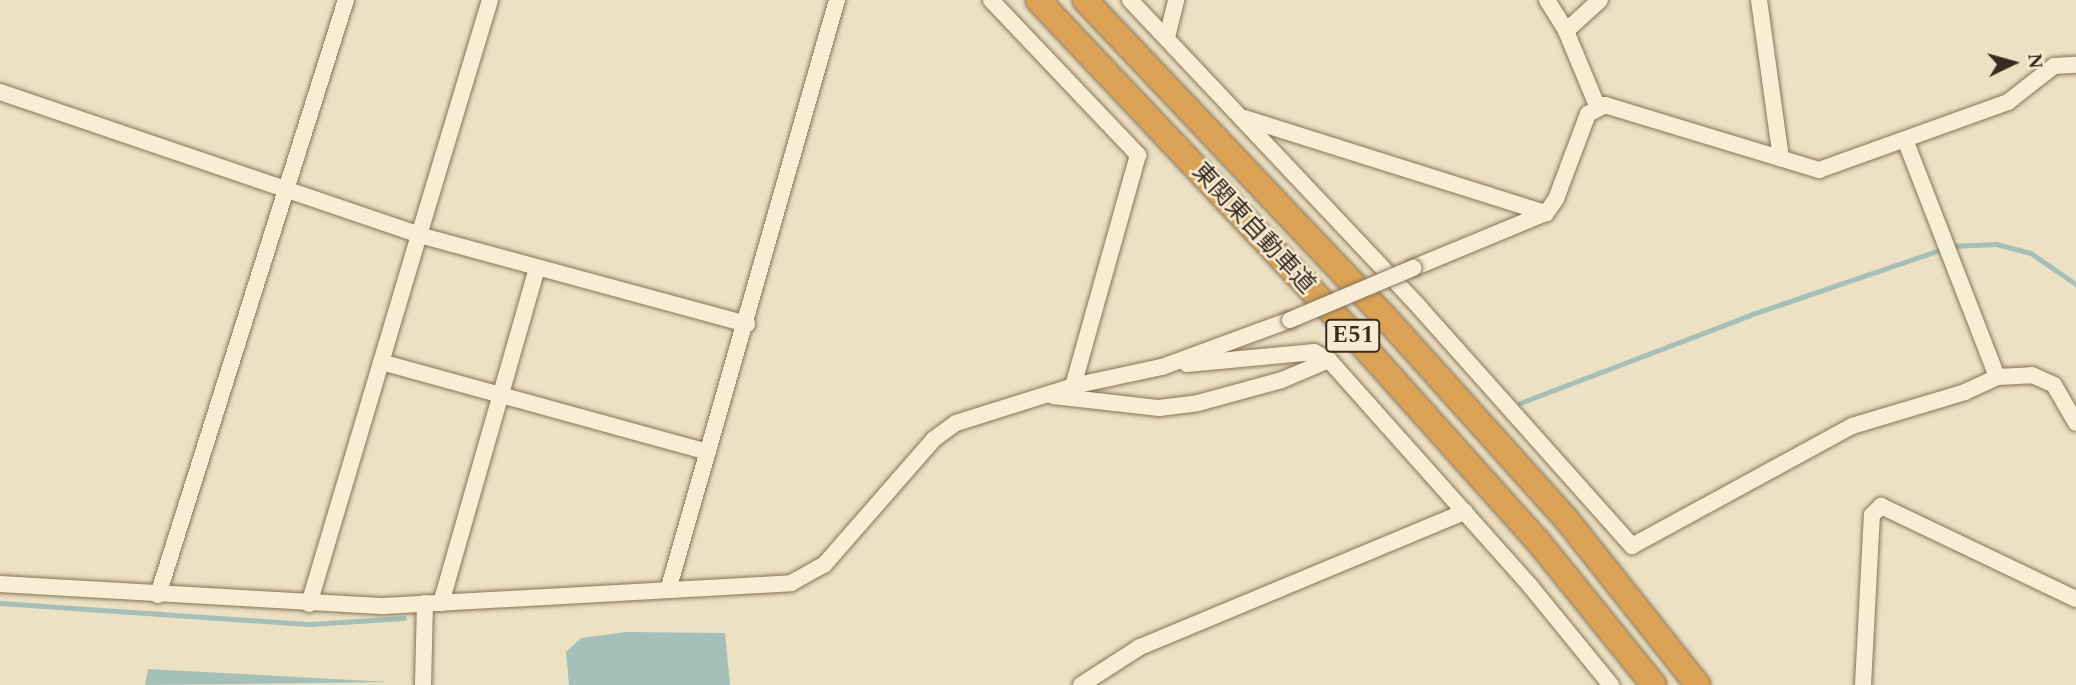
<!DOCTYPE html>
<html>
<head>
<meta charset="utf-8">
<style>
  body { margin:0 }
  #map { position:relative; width:2076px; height:685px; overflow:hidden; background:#ede1c3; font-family:Spectral,"Noto Sans JP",serif }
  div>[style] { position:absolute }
  .water>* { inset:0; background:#a5c0b8 }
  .stream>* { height:4.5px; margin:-2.25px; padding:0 2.25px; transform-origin:2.25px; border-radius:2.25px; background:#a5c0b8 }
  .roads { filter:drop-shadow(0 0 2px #87735a) drop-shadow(0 0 2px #87735a) }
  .minor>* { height:16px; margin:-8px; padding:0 8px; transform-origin:8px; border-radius:8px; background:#f8eed6 }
  .highway>* { height:24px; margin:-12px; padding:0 12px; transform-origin:12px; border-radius:12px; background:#dba255 }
  .bridges { filter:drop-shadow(0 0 2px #87735a) drop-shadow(0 0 2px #87735a) }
  .minor-bridge>* { height:16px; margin:-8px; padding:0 8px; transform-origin:8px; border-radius:8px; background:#f8eed6 }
  span { translate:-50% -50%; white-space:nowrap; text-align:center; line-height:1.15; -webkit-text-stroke:5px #f5ebd2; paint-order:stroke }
  .shield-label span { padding:2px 5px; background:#f5ebd2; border:2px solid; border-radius:5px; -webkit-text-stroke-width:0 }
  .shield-label { font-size:23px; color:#372a1e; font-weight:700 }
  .street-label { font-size:24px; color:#372a1e }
  .north { position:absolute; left:1978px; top:28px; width:70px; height:70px; -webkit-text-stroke:5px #f5ebd2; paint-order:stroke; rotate:85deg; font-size:19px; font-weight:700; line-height:28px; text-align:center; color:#372a1e }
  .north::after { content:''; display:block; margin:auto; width:24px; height:32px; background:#372a1e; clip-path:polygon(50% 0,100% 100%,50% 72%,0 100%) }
</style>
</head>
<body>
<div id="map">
  <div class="water">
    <i style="clip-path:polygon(626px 632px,725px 633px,730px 685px,569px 685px,566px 652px,581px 638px)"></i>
    <i style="clip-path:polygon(148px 669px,390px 682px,145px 685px)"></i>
  </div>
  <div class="stream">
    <i style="left:1951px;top:246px;width:46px;rotate:-2.5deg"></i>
    <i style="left:1997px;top:244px;width:35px;rotate:15deg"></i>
    <i style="left:2031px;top:253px;width:55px;rotate:34.6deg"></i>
    <i style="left:1520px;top:403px;width:246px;rotate:-20.9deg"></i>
    <i style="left:1750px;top:315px;width:204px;rotate:-18.9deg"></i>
    <i style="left:0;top:603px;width:312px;rotate:3.9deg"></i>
    <i style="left:311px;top:624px;width:93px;rotate:-3.7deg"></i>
  </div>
  <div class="roads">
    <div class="minor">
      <i style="left:490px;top:0;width:245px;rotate:106.8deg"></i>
      <i style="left:419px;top:235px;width:340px;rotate:15.2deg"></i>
      <i style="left:991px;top:0;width:214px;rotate:46.5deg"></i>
      <i style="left:1138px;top:155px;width:240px;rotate:105.7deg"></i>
      <i style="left:1130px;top:0;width:423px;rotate:46.7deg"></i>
      <i style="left:1420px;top:308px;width:319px;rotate:48.3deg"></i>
      <i style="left:1632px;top:546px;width:251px;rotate:-28.6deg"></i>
      <i style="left:1852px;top:426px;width:118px;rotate:-16.7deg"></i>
      <i style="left:1965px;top:392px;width:35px;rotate:-25deg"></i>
      <i style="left:1997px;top:377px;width:35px;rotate:-3deg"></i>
      <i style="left:2032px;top:375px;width:24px;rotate:24deg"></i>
      <i style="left:2054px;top:385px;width:44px;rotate:59.9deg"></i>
      <i style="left:1547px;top:0;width:36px;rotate:58deg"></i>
      <i style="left:1566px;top:31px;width:83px;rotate:67.4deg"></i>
      <i style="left:1759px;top:0;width:160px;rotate:82.1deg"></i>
      <i style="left:1566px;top:31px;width:46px;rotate:-42.4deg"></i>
      <i style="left:1167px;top:37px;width:38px;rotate:-76deg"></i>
      <i style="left:0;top:92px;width:443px;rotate:18.8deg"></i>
      <i style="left:419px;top:235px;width:385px;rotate:106.6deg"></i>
      <i style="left:1244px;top:118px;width:317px;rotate:17.5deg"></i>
      <i style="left:1906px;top:142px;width:252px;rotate:68.8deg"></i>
      <i style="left:1413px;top:268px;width:144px;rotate:-22.5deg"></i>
      <i style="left:1546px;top:213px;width:17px;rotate:-54deg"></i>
      <i style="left:1556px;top:199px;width:91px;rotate:-69.4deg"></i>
      <i style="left:1588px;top:114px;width:19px;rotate:-28deg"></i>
      <i style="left:1605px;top:105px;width:224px;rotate:16.9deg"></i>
      <i style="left:1819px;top:170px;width:201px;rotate:-19.8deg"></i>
      <i style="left:2008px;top:102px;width:58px;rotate:-38deg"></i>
      <i style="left:2054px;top:66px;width:22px;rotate:-3deg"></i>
      <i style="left:381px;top:362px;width:339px;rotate:15.4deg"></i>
      <i style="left:1187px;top:364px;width:128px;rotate:-5.4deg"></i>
      <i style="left:1314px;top:352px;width:17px;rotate:28deg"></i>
      <i style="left:1329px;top:360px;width:304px;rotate:48.3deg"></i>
      <i style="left:1531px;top:587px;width:127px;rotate:50.8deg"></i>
      <i style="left:1053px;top:396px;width:107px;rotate:6.5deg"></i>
      <i style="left:1159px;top:408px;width:39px;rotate:-7deg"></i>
      <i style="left:1198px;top:403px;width:87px;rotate:-15.3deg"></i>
      <i style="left:1282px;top:380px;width:51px;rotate:-23.1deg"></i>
      <i style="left:0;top:584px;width:385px;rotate:3.3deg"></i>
      <i style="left:384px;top:606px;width:408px;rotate:-3.2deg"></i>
      <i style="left:791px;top:583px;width:38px;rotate:-29deg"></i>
      <i style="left:824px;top:565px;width:167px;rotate:-48.9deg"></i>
      <i style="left:934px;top:439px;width:27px;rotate:-36deg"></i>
      <i style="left:956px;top:423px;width:123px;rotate:-17.5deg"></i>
      <i style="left:1073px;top:386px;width:91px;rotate:-12.1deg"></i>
      <i style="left:1162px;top:367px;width:136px;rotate:-20.2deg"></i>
      <i style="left:669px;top:587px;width:611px;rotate:-74.03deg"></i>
      <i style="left:158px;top:595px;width:624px;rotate:-72.47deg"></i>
      <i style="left:441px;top:603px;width:348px;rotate:-74deg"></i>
      <i style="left:423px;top:685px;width:82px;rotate:-88.6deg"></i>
      <i style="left:1081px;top:685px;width:70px;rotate:-32.8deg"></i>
      <i style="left:1140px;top:647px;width:352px;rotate:-22.6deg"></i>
      <i style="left:1863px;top:685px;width:170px;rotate:-87deg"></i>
      <i style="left:1872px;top:515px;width:13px;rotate:-45deg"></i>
      <i style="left:1881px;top:506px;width:216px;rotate:25.5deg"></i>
    </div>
    <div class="highway">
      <i style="left:1038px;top:0;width:465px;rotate:46.7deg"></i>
      <i style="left:1357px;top:339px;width:270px;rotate:48.2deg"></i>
      <i style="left:1537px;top:540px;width:186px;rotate:51.1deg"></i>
      <i style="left:1085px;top:0;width:435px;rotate:46.6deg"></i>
      <i style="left:1384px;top:316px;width:274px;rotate:48.1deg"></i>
      <i style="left:1567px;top:520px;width:211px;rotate:51.6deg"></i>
    </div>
  </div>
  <div class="bridges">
    <div class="minor-bridge">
      <i style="left:1290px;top:320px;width:134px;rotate:-22.9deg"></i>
    </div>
  </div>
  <div class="shield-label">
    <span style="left:1353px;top:336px">E51</span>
  </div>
  <div class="street-label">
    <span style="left:1253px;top:229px;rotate:47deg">東関東自動車道</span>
  </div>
  <div class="north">N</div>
</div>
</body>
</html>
